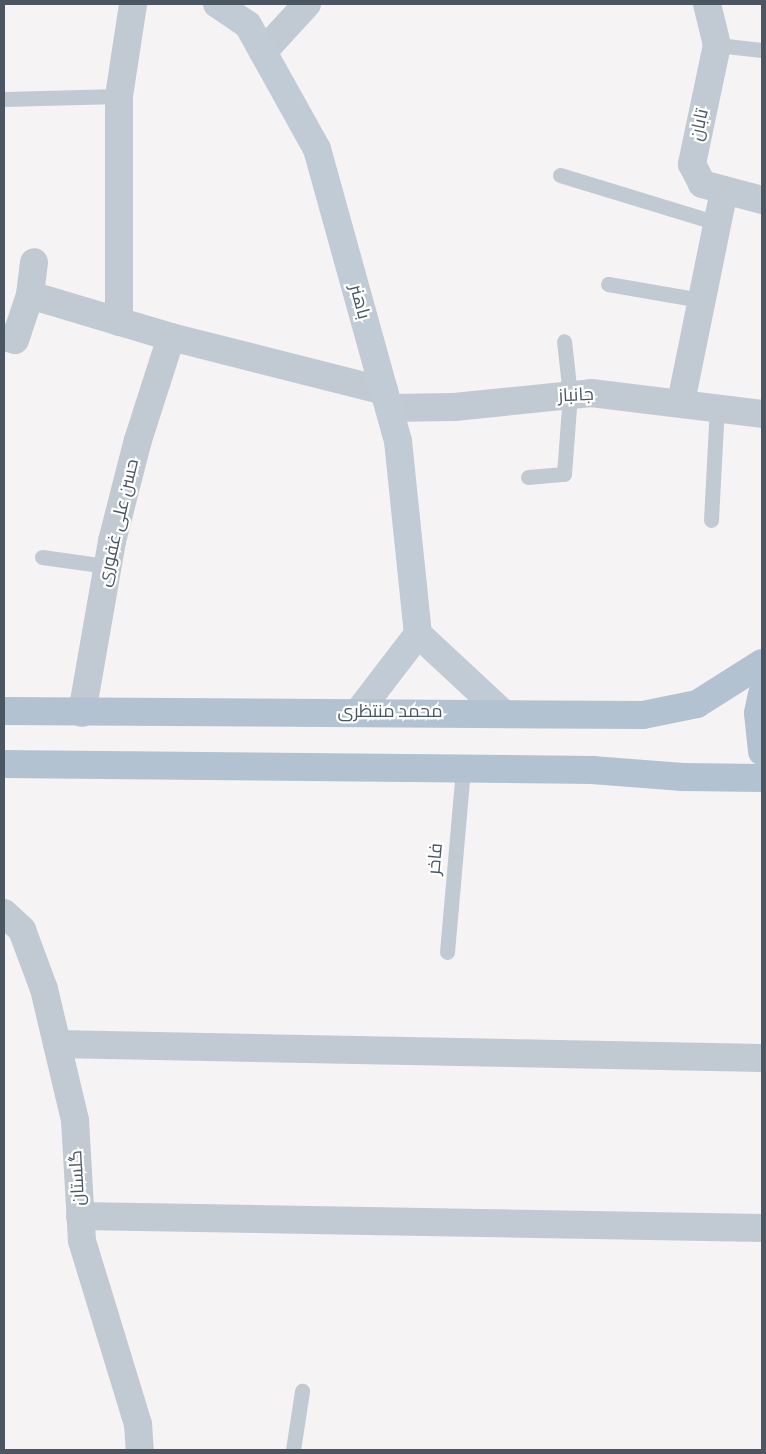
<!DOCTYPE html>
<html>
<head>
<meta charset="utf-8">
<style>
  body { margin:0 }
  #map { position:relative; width:766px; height:1454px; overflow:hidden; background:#f5f3f3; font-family:"Source Sans 3",Cairo,sans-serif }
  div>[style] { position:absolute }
  .lane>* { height:15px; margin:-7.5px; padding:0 7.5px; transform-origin:7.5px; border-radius:7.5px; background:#c1cad2 }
  .street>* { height:28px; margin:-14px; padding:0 14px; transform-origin:14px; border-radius:14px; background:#c1cad2 }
  .secondary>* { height:28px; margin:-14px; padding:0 14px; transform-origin:14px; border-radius:14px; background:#c1cbd6 }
  .primary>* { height:28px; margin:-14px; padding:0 14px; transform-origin:14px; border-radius:14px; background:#b3c2d1 }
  span { translate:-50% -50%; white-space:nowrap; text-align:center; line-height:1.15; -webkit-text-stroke:4.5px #fff; paint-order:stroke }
  .street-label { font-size:18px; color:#4a5661 }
  .frame { position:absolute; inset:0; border:5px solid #4a5661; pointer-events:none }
</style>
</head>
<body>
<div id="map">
  <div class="lane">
    <i style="left:717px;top:45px;width:45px;rotate:6.3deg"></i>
    <i style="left:4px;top:99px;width:115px;rotate:-1.5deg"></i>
    <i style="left:560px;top:175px;width:164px;rotate:17deg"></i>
    <i style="left:608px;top:284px;width:94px;rotate:9.8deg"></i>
    <i style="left:528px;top:477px;width:36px;rotate:-5deg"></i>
    <i style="left:564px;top:474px;width:79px;rotate:-85.7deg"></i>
    <i style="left:570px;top:395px;width:54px;rotate:-96.3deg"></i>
    <i style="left:711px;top:520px;width:114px;rotate:-87deg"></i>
    <i style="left:42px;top:557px;width:66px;rotate:7.9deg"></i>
    <i style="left:447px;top:952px;width:183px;rotate:-85deg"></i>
    <i style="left:293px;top:1450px;width:60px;rotate:-81.3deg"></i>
  </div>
  <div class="street">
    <i style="left:707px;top:4px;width:42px;rotate:76.3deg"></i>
    <i style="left:717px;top:45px;width:122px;rotate:101.9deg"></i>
    <i style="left:692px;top:164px;width:22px;rotate:63deg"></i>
    <i style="left:702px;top:184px;width:62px;rotate:14.9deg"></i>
    <i style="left:263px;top:52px;width:65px;rotate:-47.5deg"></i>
    <i style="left:30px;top:295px;width:147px;rotate:16.6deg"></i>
    <i style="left:171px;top:337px;width:220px;rotate:14.2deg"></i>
    <i style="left:119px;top:322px;width:226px;rotate:-90deg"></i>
    <i style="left:119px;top:96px;width:93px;rotate:-81.3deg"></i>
    <i style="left:4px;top:337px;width:11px;rotate:15deg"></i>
    <i style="left:15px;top:340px;width:47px;rotate:-71.6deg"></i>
    <i style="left:30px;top:295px;width:33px;rotate:-83deg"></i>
    <i style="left:681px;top:402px;width:216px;rotate:-78.5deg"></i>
    <i style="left:389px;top:408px;width:65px;rotate:-0.9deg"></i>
    <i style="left:454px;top:407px;width:138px;rotate:-5.8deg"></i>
    <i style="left:591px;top:393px;width:172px;rotate:7deg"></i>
    <i style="left:82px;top:713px;width:175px;rotate:-80.1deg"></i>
    <i style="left:112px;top:541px;width:104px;rotate:-75.6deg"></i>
    <i style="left:138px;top:440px;width:108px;rotate:-72.2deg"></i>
    <i style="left:4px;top:913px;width:25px;rotate:43deg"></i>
    <i style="left:22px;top:930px;width:63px;rotate:69.6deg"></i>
    <i style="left:44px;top:989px;width:135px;rotate:76.7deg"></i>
    <i style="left:75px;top:1120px;width:121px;rotate:86.7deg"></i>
    <i style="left:82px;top:1241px;width:191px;rotate:73deg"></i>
    <i style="left:138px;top:1424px;width:26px;rotate:86deg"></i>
    <i style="left:57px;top:1044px;width:705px;rotate:1.14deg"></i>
    <i style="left:80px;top:1216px;width:682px;rotate:1.01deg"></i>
  </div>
  <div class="secondary">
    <i style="left:217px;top:4px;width:37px;rotate:34deg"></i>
    <i style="left:248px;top:25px;width:142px;rotate:60.9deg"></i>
    <i style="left:317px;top:149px;width:303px;rotate:74.5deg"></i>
    <i style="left:398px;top:441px;width:194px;rotate:84.1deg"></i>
    <i style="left:359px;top:711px;width:97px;rotate:-52.5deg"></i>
    <i style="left:418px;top:634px;width:117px;rotate:42.9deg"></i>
  </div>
  <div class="primary">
    <i style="left:762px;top:694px;width:19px;rotate:102deg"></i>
    <i style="left:758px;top:713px;width:39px;rotate:84deg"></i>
    <i style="left:4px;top:711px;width:639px;rotate:0.36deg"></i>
    <i style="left:643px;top:715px;width:55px;rotate:-11.5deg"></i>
    <i style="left:697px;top:704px;width:77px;rotate:-32.2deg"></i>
    <i style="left:4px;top:764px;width:588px;rotate:0.58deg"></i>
    <i style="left:592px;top:770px;width:91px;rotate:4.4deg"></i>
    <i style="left:683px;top:777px;width:79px;rotate:0.7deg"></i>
  </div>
  <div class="street-label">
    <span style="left:700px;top:125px;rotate:-78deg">تابان</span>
    <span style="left:359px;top:302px;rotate:75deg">باهنر</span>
    <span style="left:576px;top:396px;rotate:-3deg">جانباز</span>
    <span style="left:119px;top:523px;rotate:-77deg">حسن علی غفوری</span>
    <span style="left:390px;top:712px">محمد منتظری</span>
    <span style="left:436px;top:859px;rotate:-85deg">فاخر</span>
    <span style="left:78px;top:1178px;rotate:-93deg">گلستان</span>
  </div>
  <div class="frame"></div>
</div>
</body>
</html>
